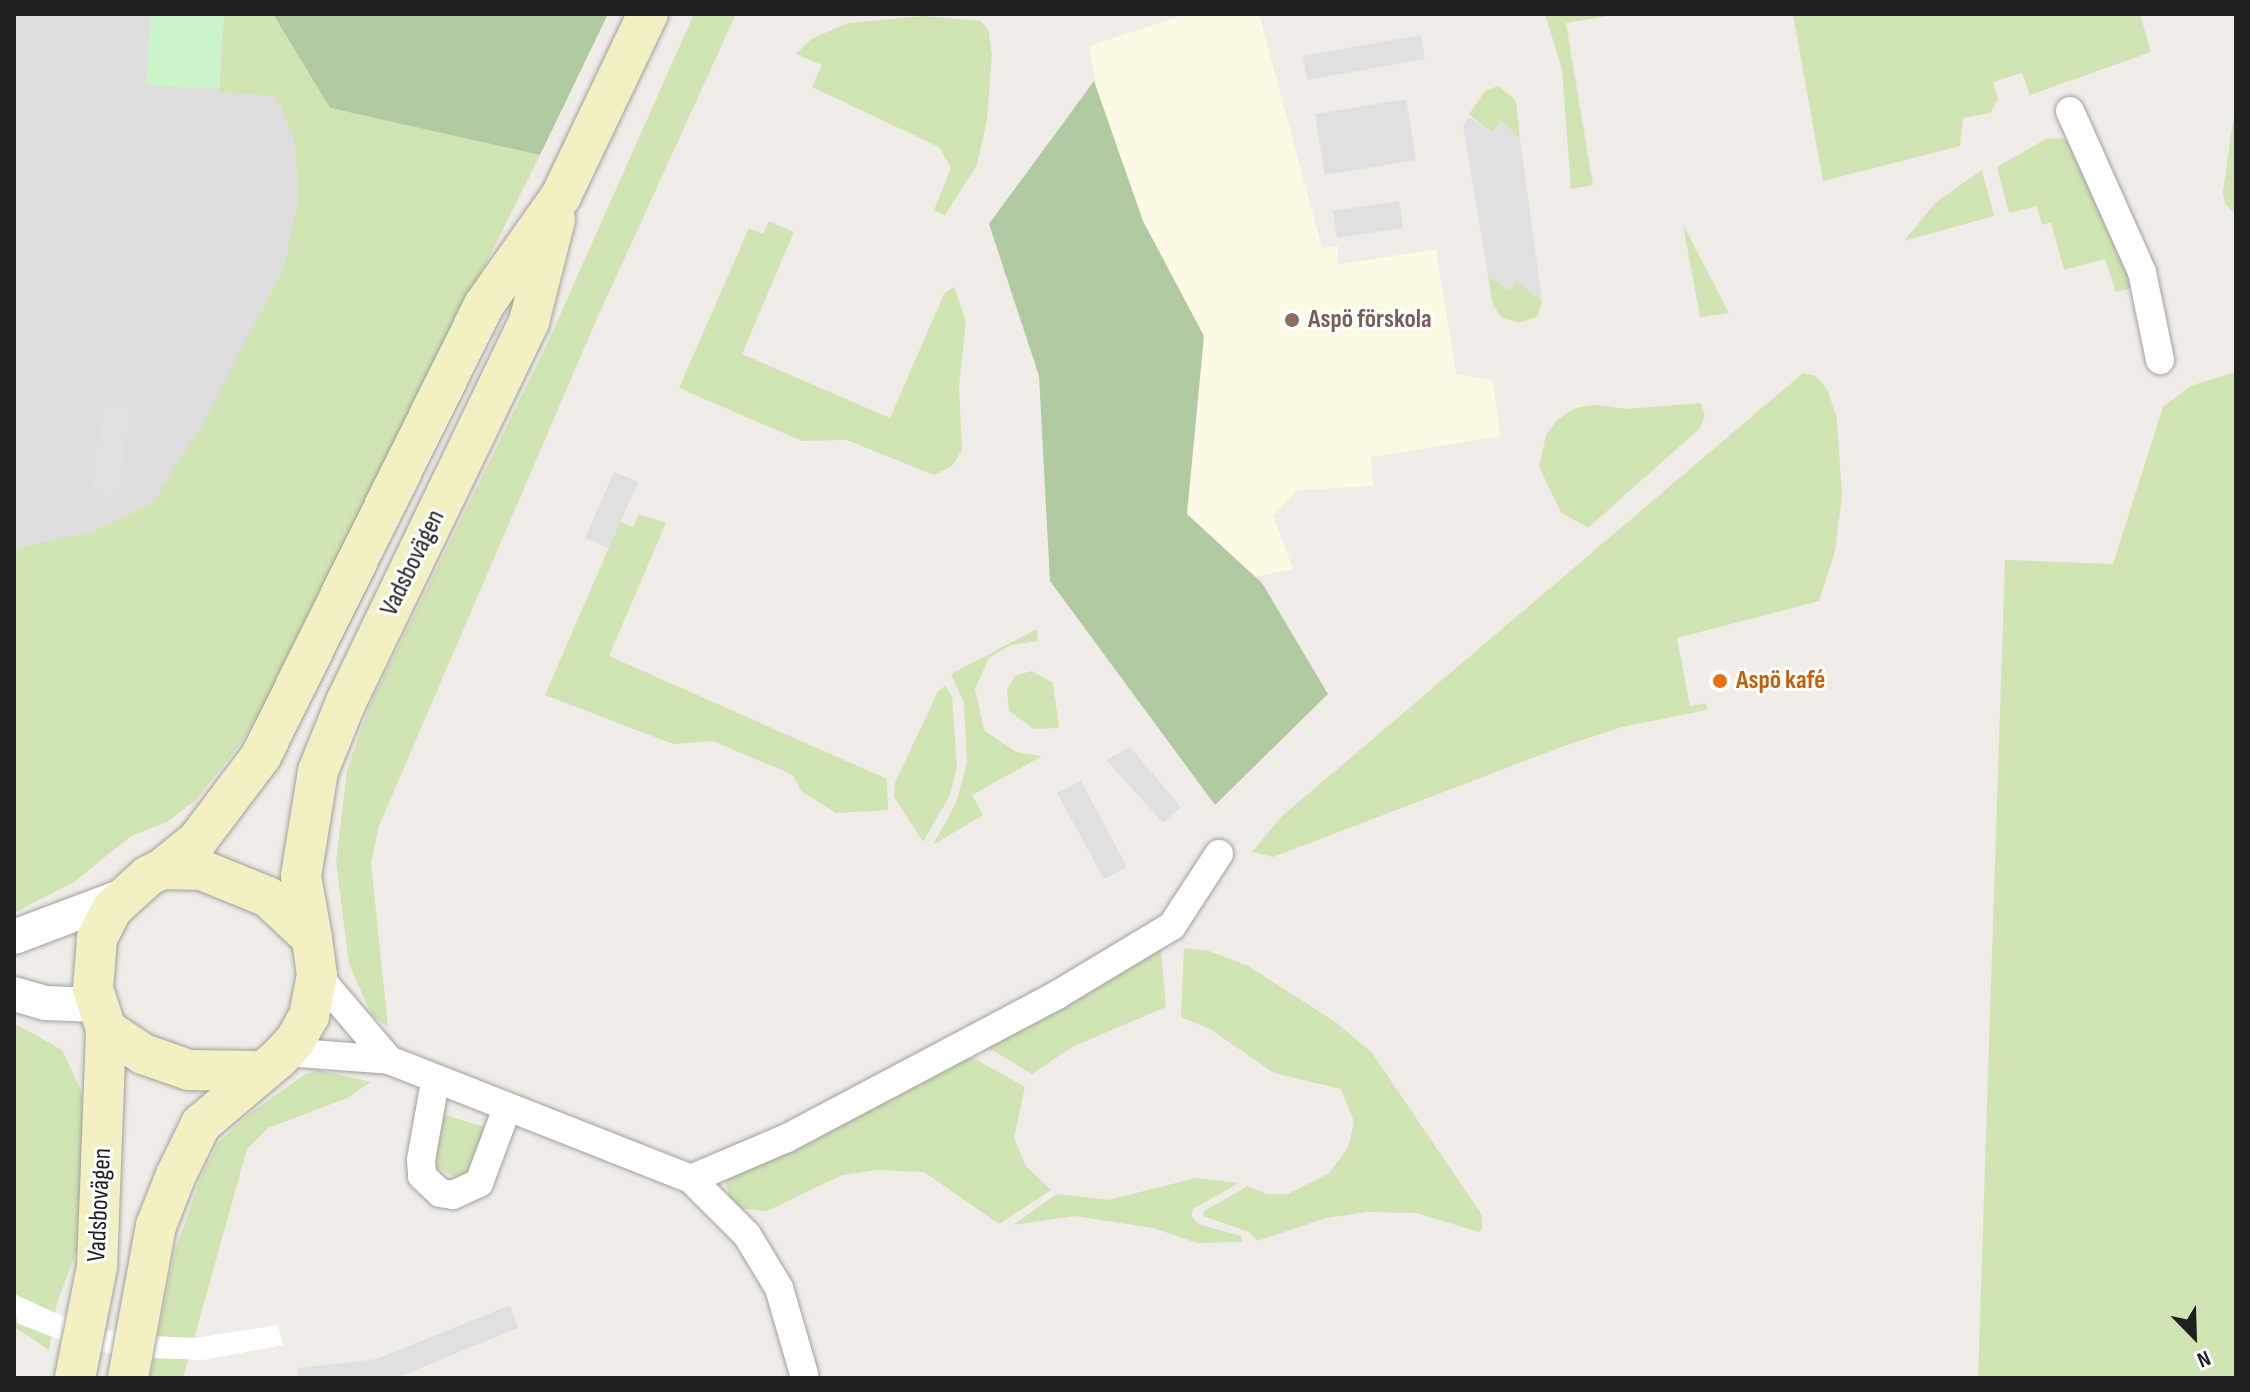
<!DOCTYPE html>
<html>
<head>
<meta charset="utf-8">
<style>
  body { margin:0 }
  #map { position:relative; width:2250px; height:1392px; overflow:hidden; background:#f0ede8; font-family:"Sofia Sans Condensed",sans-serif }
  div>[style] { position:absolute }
  .residential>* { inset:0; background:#dedede }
  .education>* { inset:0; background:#fcfae5 }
  .grass>* { inset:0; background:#d0e4b4 }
  .forest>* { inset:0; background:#b1caa2 }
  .park>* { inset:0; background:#cbf4cb }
  .parking>* { inset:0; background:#e0e0e0 }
  .pier>* { inset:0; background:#fff }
  .roads { filter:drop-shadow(0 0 2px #a1a1a1) drop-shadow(0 0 2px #a1a1a1) }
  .minor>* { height:28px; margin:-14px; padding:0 14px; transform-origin:14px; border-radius:14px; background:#fff }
  .tertiary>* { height:34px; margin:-17px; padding:0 17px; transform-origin:17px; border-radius:17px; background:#fff }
  .secondary>* { height:40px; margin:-20px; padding:0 20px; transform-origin:20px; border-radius:20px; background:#f3f1c3 }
  .dots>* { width:22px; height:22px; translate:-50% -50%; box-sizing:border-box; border:4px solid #fff; border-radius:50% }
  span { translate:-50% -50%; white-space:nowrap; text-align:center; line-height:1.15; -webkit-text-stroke:6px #fff; paint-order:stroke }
  .education-label { font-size:26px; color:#785e54; font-weight:700 }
  .left { translate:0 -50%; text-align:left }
  .street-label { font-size:26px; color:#202020 }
  .food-label { font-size:26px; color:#c56008; font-weight:700 }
  .frame { position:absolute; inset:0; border:16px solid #202020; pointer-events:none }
  .north { position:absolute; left:2154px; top:1296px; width:80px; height:80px; -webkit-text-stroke:6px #fff; paint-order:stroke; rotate:157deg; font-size:22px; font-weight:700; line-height:32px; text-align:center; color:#202020 }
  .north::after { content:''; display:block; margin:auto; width:28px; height:36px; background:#202020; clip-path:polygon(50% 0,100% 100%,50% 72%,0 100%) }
</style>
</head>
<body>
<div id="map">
  <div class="residential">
    <i style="clip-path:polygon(14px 14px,224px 14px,219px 92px,277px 97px,294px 140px,299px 196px,283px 269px,205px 421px,152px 503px,94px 531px,24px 550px,14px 549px)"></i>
  </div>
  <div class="education">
    <i style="clip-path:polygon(1187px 14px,1259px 14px,1322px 248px,1338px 246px,1337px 265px,1436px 249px,1456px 374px,1493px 381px,1500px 436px,1371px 457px,1373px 486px,1298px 490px,1273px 516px,1293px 569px,1187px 590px,1089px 46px)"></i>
  </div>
  <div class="grass">
    <i style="clip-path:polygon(224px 14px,273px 14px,330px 108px,540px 155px,276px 685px,241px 743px,196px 800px,167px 822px,131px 836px,74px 882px,14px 913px,14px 549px,94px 531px,152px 503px,205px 421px,283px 269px,299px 196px,294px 140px,277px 97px,219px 92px)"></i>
    <i style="clip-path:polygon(694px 14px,736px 14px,595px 323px,379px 826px,371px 863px,388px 1027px,372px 1016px,349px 964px,336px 862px,347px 770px,370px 705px,548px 342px)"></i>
    <i style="clip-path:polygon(1545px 14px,1619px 14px,1566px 23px,1593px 185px,1571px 189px,1562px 69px)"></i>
    <i style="clip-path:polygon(1793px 14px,2140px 14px,2151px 52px,2030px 95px,2022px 73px,1993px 82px,1998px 100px,1990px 113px,1963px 118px,1960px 146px,1823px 181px)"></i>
    <i style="clip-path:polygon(924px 16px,980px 21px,988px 29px,992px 54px,987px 120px,977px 165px,945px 215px,934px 210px,951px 168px,939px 147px,812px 87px,822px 65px,796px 54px,811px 39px,848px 23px)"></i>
    <i style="clip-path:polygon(1499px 86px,1516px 101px,1520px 139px,1501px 121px,1492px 133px,1469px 114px,1486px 90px)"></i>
    <i style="clip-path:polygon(2236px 100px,2236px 215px,2225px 204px,2223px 192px)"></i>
    <i style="clip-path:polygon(2062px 138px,2073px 144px,2137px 282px,2132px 288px,2116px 292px,2105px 259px,2064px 270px,2051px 222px,2042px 225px,2037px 206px,2009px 213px,1997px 167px,2046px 139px)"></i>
    <i style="clip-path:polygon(1982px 170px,1994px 216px,1904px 241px,1936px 202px)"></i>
    <i style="clip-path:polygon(769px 221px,794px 232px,742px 354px,890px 418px,944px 294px,954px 287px,966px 321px,959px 386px,962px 450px,952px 466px,934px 475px,847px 440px,802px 441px,679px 388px,749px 228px,763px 234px)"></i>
    <i style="clip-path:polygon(1683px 224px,1729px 313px,1700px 317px)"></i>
    <i style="clip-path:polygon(1488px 276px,1510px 291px,1517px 281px,1542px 301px,1538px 316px,1520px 323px,1501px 317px,1493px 305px)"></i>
    <i style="clip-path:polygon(2236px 372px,2236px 1378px,1978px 1378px,2005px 560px,2113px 564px,2163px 407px,2190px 386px)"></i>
    <i style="clip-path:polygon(1803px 373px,1816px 376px,1828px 391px,1837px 419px,1842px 495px,1835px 551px,1819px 601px,1677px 638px,1690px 706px,1706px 703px,1707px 710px,1622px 727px,1564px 746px,1273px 857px,1252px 852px,1281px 817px)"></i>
    <i style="clip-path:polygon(1701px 403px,1705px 416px,1699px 429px,1588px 528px,1561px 512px,1539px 467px,1546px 435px,1557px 420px,1575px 408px,1595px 405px,1627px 409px)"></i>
    <i style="clip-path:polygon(639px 514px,666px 523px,609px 656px,887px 779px,888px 810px,836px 813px,801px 791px,793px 775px,713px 741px,673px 744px,545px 695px,620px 522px,633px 527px)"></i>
    <i style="clip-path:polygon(1037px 629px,1038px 641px,1011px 645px,989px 658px,975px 689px,984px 730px,1016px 752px,1042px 756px,972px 795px,983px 815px,933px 845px,956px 803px,967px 763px,964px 703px,951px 674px)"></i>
    <i style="clip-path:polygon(1032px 671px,1053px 683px,1059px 728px,1034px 729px,1009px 711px,1007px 689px,1016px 675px)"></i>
    <i style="clip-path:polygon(945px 686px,952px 696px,957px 767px,949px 797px,923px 842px,894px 797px,895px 783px,938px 691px)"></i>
    <i style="clip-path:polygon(1184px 948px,1209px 951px,1248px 966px,1337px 1023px,1372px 1053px,1482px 1215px,1482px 1228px,1479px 1232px,1416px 1213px,1366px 1212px,1326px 1218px,1257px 1241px,1249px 1232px,1203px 1216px,1204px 1211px,1248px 1186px,1267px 1194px,1288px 1194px,1329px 1173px,1348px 1148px,1354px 1122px,1341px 1089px,1274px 1073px,1210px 1029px,1181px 1017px)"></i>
    <i style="clip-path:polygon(1161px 949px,1166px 1007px,1072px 1047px,1032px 1074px,982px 1044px)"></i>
    <i style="clip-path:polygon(14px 1023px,62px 1050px,81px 1090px,87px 1136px,79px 1245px,57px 1303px,49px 1350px,14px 1327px)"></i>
    <i style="clip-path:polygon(966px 1054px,1025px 1087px,1014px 1138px,1026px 1166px,1051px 1190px,999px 1224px,924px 1172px,878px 1170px,842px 1175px,767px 1211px,743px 1209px,729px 1197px,726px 1183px,732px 1173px)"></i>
    <i style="clip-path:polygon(319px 1070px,371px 1082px,347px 1098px,268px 1128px,247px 1149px,183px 1378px,150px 1378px,174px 1254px,200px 1179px,218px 1143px,249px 1114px,304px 1075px)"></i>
    <i style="clip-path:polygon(442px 1114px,488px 1128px,474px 1168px,457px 1178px,436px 1167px)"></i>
    <i style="clip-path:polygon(1196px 1178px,1239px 1183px,1193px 1209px,1192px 1216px,1198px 1224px,1241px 1236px,1243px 1242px,1197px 1243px,1153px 1228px,1075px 1216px,1013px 1225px,1057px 1194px,1108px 1200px)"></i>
  </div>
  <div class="forest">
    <i style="clip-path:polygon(273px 14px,608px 14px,540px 155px,330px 108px)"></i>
    <i style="clip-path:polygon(1094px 81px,1143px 221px,1204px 336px,1187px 514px,1262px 583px,1328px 694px,1215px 805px,1050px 581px,1039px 376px,989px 224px)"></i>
  </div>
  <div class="park">
    <i style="clip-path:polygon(151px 14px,224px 14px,219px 89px,146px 85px)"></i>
  </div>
  <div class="parking">
    <i style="clip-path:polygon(1421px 35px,1425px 59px,1307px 80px,1303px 56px)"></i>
    <i style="clip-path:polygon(1406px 99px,1416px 160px,1325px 175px,1315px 114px)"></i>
    <i style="clip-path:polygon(1470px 117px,1492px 133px,1501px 121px,1520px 139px,1542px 301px,1517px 281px,1510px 292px,1488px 276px,1463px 126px)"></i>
    <i style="clip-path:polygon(1399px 201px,1403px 228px,1337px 238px,1333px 211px)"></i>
    <i style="clip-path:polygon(104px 404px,130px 407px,118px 496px,91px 492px)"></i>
    <i style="clip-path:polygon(614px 472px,638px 482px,609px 548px,585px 538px)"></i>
    <i style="clip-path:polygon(1130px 747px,1181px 807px,1163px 823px,1106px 760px)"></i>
    <i style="clip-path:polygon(1081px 781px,1127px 867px,1104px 879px,1057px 793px)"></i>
    <i style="clip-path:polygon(510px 1305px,518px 1328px,396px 1378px,299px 1378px,297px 1368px,377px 1359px)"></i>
  </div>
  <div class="pier">
    <i style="clip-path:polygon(14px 1294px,80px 1324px,131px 1335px,196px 1338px,278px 1325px,283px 1345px,203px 1360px,126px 1357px,76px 1346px,17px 1323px)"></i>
  </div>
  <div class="roads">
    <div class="minor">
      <i style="left:2070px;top:111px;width:176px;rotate:65.9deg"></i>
      <i style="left:2142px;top:272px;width:90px;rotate:78.4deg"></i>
      <i style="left:317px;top:975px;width:111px;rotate:49.7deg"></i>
      <i style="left:286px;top:1052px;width:103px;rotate:4.4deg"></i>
      <i style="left:389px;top:1060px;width:325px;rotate:21.5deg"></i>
      <i style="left:691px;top:1179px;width:104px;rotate:-23.1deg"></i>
      <i style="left:787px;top:1138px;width:306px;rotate:-27.9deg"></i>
      <i style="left:1057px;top:995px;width:134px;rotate:-31deg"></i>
      <i style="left:1172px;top:926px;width:86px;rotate:-56.9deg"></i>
      <i style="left:435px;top:1082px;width:79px;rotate:100.2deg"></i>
      <i style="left:421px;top:1160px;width:16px;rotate:86deg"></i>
      <i style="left:422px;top:1176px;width:25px;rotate:43deg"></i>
      <i style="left:440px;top:1193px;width:13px;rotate:9deg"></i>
      <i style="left:453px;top:1195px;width:29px;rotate:-25deg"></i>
      <i style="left:479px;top:1183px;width:80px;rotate:-69.5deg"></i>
      <i style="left:691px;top:1179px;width:79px;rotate:45deg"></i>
      <i style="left:747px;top:1235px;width:62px;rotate:58.9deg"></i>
      <i style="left:779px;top:1288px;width:90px;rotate:73.8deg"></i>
    </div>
    <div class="tertiary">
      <i style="left:14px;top:937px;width:116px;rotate:-20.6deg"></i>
      <i style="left:14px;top:994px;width:33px;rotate:16deg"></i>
      <i style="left:46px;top:1003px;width:50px;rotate:2.3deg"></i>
    </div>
    <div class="secondary">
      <i style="left:162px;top:869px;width:45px;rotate:-38.7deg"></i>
      <i style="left:197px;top:841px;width:106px;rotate:-53deg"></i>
      <i style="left:261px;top:756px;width:503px;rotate:-63.69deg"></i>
      <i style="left:484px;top:305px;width:133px;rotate:-54.8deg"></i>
      <i style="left:561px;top:196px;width:202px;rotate:-64.5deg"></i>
      <i style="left:312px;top:938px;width:63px;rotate:-100.1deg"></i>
      <i style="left:301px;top:876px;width:106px;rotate:-80.8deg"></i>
      <i style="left:318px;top:771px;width:74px;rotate:-67.9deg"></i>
      <i style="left:346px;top:702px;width:422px;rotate:-64.3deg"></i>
      <i style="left:529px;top:322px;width:106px;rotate:-75.8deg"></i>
      <i style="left:75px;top:1378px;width:113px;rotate:-78.8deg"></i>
      <i style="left:97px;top:1267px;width:238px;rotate:-87.8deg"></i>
      <i style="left:128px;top:1378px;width:155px;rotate:-79.6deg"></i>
      <i style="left:156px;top:1226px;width:55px;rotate:-68.6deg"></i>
      <i style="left:176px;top:1175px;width:57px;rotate:-63.9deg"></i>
      <i style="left:201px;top:1124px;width:101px;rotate:-40.2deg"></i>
      <i style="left:278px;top:1059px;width:25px;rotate:-47deg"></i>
      <i style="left:295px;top:1041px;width:29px;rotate:-61deg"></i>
      <i style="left:309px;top:1016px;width:42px;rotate:-79deg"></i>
      <i style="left:317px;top:975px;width:37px;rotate:-98deg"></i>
      <i style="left:312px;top:938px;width:60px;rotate:-137deg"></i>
      <i style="left:268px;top:897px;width:71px;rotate:-157.8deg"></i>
      <i style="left:202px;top:870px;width:40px;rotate:-178.6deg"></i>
      <i style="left:162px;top:869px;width:16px;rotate:153deg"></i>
      <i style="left:148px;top:876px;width:49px;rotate:137.5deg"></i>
      <i style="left:112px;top:909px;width:34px;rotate:117deg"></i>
      <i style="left:97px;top:939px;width:50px;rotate:94.6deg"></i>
      <i style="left:93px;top:989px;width:42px;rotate:72deg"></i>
      <i style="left:106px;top:1029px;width:45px;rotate:34deg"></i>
      <i style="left:143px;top:1054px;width:49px;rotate:19.2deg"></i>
      <i style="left:189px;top:1070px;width:71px;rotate:0.8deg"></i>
    </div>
  </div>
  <div class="dots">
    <i style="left:1292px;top:320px;background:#8d6e63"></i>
    <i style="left:1720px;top:681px;background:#e8710a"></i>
  </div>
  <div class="education-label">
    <span class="left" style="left:1308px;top:320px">Aspö förskola</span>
  </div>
  <div class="street-label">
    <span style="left:413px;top:563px;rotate:-64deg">Vadsbovägen</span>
    <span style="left:100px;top:1205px;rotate:-87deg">Vadsbovägen</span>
  </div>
  <div class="food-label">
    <span class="left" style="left:1736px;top:681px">Aspö kafé</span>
  </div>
  <div class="frame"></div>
  <div class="north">N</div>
</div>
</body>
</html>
